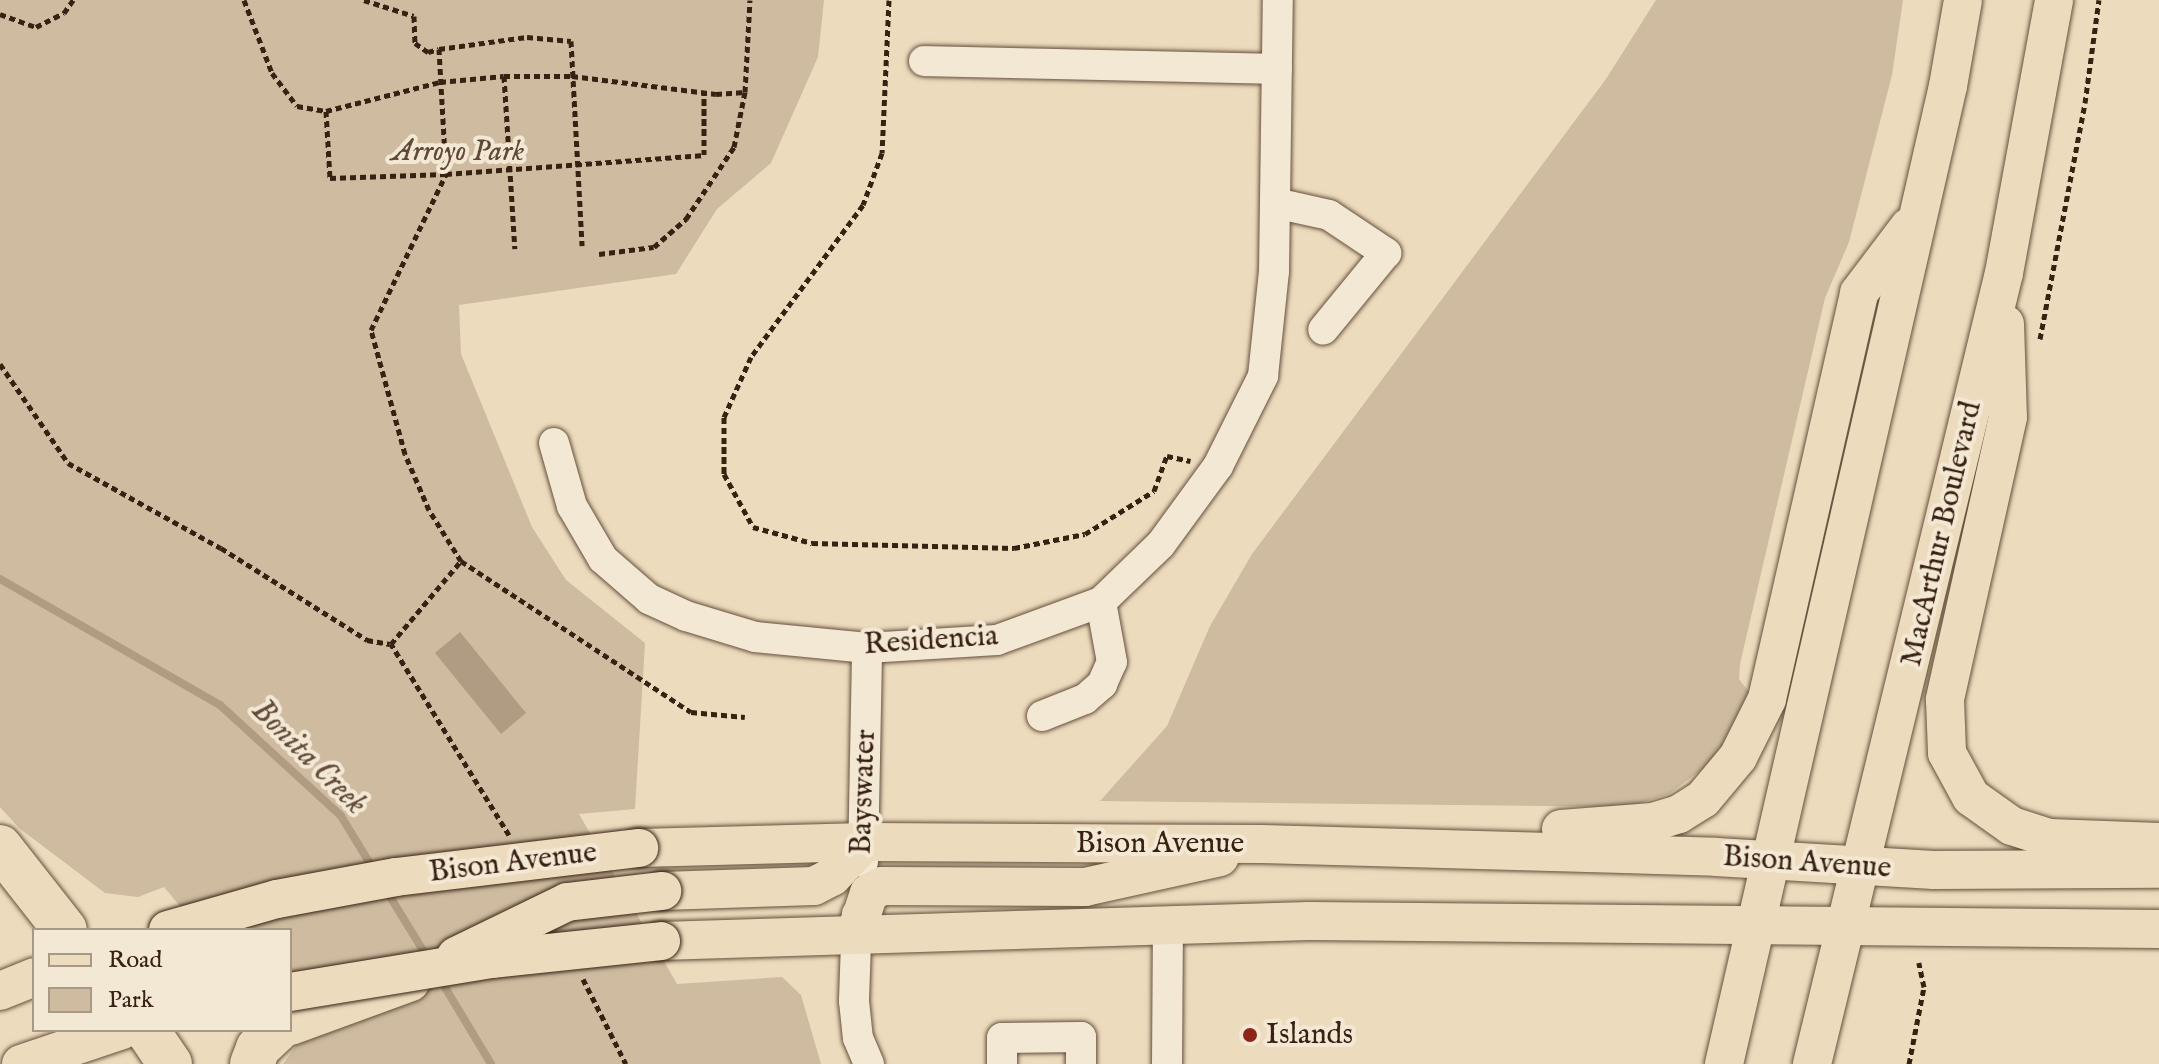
<!DOCTYPE html>
<html>
<head>
<meta charset="utf-8">
<style>
  body { margin:0 }
  #map { position:relative; width:2159px; height:1064px; overflow:hidden; background:#eddbbd; font-family:"IM FELL English",serif }
  div>[style] { position:absolute }
  .green>* { inset:0; background:#cebba0 }
  .water>* { inset:0; background:#af9c83 }
  .stream>* { height:8px; margin:-4px; padding:0 4px; transform-origin:4px; border-radius:4px; background:#af9c83 }
  .path>* { height:5px; margin-top:-2.5px; transform-origin:0; background:repeating-linear-gradient(90deg,#382112 0 6px,transparent 0 10px) }
  .roads { filter:drop-shadow(0 0 2px #65503d) drop-shadow(0 0 2px #65503d) }
  .minor>* { height:30px; margin:-15px; padding:0 15px; transform-origin:15px; border-radius:15px; background:#f3e8d4 }
  .major>* { height:38px; margin:-19px; padding:0 19px; transform-origin:19px; border-radius:19px; background:#eddbbd }
  .highway>* { height:44px; margin:-22px; padding:0 22px; transform-origin:22px; border-radius:22px; background:#eddbbd }
  .bridges { filter:drop-shadow(0 0 2px #382112) drop-shadow(0 0 2px #382112) }
  .major-bridge>* { height:38px; margin:-19px; padding:0 19px; transform-origin:19px; border-radius:19px; background:#eddbbd }
  .dots>* { width:22px; height:22px; translate:-50% -50%; box-sizing:border-box; border:4px solid #f3e8d4; border-radius:50% }
  span { translate:-50% -50%; white-space:nowrap; text-align:center; line-height:1.15; -webkit-text-stroke:8px #f3e8d4; paint-order:stroke }
  .park-label { font-size:30px; color:#5e4836; font-style:italic }
  .street-label { font-size:30px; color:#382112 }
  .poi-label { font-size:30px; color:#382112 }
  .left { translate:0 -50%; text-align:left }
  .water-label { font-size:32px; color:#624c3a; font-style:italic }
  .legend { position:absolute; left:32px; top:928px; width:260px; height:104px; box-sizing:border-box; background:#f3e8d4; border:2px solid #a89886; margin:0; padding:10px 14px; list-style:none; font-size:24px; color:#382112 }
  .legend li { display:flex; align-items:center; gap:16px; height:40px }
  .legend b { width:40px; border:2px solid #a89886 }
</style>
</head>
<body>
<div id="map">
  <div class="green">
    <i style="clip-path:polygon(0 0,824px 0,818px 57px,771px 163px,717px 209px,676px 274px,459px 305px,461px 354px,532px 527px,566px 580px,645px 643px,635px 809px,579px 814px,677px 984px,782px 977px,801px 995px,821px 1064px,283px 1064px,296px 1046px,283px 1030px,290px 1030px,290px 930px,200px 930px,164px 887px,138px 897px,105px 893px,19px 828px,0 807px)"></i>
    <i style="clip-path:polygon(1656px 0,1903px 0,1892px 75px,1849px 242px,1825px 298px,1740px 664px,1739px 679px,1749px 692px,1738px 727px,1717px 758px,1669px 794px,1627px 807px,1100px 801px,1167px 726px,1210px 626px,1252px 554px,1606px 79px)"></i>
  </div>
  <div class="water">
    <i style="clip-path:polygon(460px 632px,526px 713px,501px 734px,435px 653px)"></i>
  </div>
  <div class="stream">
    <i style="left:0;top:579px;width:254px;rotate:29.8deg"></i>
    <i style="left:220px;top:705px;width:164px;rotate:42.5deg"></i>
    <i style="left:341px;top:816px;width:66px;rotate:58.7deg"></i>
    <i style="left:386px;top:890px;width:79px;rotate:58.5deg"></i>
    <i style="left:440px;top:979px;width:99px;rotate:59deg"></i>
  </div>
  <div class="path">
    <i style="left:244px;top:0;width:78px;rotate:69deg"></i>
    <i style="left:272px;top:73px;width:41px;rotate:52.9deg"></i>
    <i style="left:297px;top:106px;width:29px;rotate:10deg"></i>
    <i style="left:326px;top:111px;width:118px;rotate:-14.3deg"></i>
    <i style="left:440px;top:82px;width:64px;rotate:-5.4deg"></i>
    <i style="left:504px;top:76px;width:68px"></i>
    <i style="left:572px;top:76px;width:145px;rotate:7.1deg"></i>
    <i style="left:716px;top:94px;width:29px;rotate:-4deg"></i>
    <i style="left:364px;top:0;width:52px;rotate:17.7deg"></i>
    <i style="left:414px;top:16px;width:27px;rotate:88deg"></i>
    <i style="left:415px;top:43px;width:16px;rotate:35deg"></i>
    <i style="left:428px;top:52px;width:11px;rotate:-15deg"></i>
    <i style="left:889px;top:0;width:153px;rotate:92.6deg"></i>
    <i style="left:882px;top:153px;width:55px;rotate:110.1deg"></i>
    <i style="left:863px;top:205px;width:189px;rotate:126.4deg"></i>
    <i style="left:751px;top:357px;width:66px;rotate:114.2deg"></i>
    <i style="left:724px;top:417px;width:57px;rotate:90deg"></i>
    <i style="left:724px;top:474px;width:60px;rotate:61.3deg"></i>
    <i style="left:753px;top:527px;width:61px;rotate:15.2deg"></i>
    <i style="left:812px;top:543px;width:202px;rotate:1.4deg"></i>
    <i style="left:1014px;top:548px;width:72px;rotate:-11.2deg"></i>
    <i style="left:1085px;top:534px;width:81px;rotate:-31.9deg"></i>
    <i style="left:1154px;top:491px;width:37px;rotate:-70deg"></i>
    <i style="left:1167px;top:456px;width:24px;rotate:12deg"></i>
    <i style="left:0;top:14px;width:38px;rotate:20deg"></i>
    <i style="left:36px;top:27px;width:31px;rotate:-27deg"></i>
    <i style="left:64px;top:13px;width:16px;rotate:-55deg"></i>
    <i style="left:504px;top:76px;width:173px;rotate:86.4deg"></i>
    <i style="left:326px;top:111px;width:67px;rotate:86.6deg"></i>
    <i style="left:330px;top:178px;width:116px;rotate:-2deg"></i>
    <i style="left:446px;top:174px;width:259px;rotate:-4.2deg"></i>
    <i style="left:704px;top:155px;width:63px;rotate:-90deg"></i>
    <i style="left:599px;top:254px;width:55px;rotate:-7.3deg"></i>
    <i style="left:654px;top:247px;width:43px;rotate:-41.2deg"></i>
    <i style="left:686px;top:219px;width:87px;rotate:-56.3deg"></i>
    <i style="left:734px;top:147px;width:56px;rotate:-78.7deg"></i>
    <i style="left:745px;top:92px;width:92px;rotate:-86.9deg"></i>
    <i style="left:2040px;top:339px;width:240px;rotate:-79.2deg"></i>
    <i style="left:2085px;top:103px;width:104px;rotate:-82.3deg"></i>
    <i style="left:0;top:364px;width:120px;rotate:55.5deg"></i>
    <i style="left:68px;top:463px;width:175px;rotate:29.1deg"></i>
    <i style="left:221px;top:548px;width:173px;rotate:32.2deg"></i>
    <i style="left:367px;top:640px;width:23px;rotate:10deg"></i>
    <i style="left:461px;top:561px;width:60px;rotate:-122.1deg"></i>
    <i style="left:429px;top:510px;width:61px;rotate:-113.2deg"></i>
    <i style="left:405px;top:454px;width:129px;rotate:-105.3deg"></i>
    <i style="left:371px;top:330px;width:173px;rotate:-64.3deg"></i>
    <i style="left:446px;top:174px;width:125px;rotate:-93.2deg"></i>
    <i style="left:439px;top:49px;width:89px;rotate:-7.8deg"></i>
    <i style="left:527px;top:37px;width:44px;rotate:5.2deg"></i>
    <i style="left:571px;top:41px;width:205px;rotate:86.9deg"></i>
    <i style="left:509px;top:835px;width:225px;rotate:-121.7deg"></i>
    <i style="left:391px;top:644px;width:109px;rotate:-49.9deg"></i>
    <i style="left:461px;top:561px;width:275px;rotate:33.3deg"></i>
    <i style="left:691px;top:712px;width:54px;rotate:5.3deg"></i>
    <i style="left:583px;top:979px;width:95px;rotate:63.2deg"></i>
    <i style="left:1909px;top:1064px;width:78px;rotate:-79deg"></i>
    <i style="left:1924px;top:987px;width:25px;rotate:-102deg"></i>
  </div>
  <div class="roads">
    <div class="minor">
      <i style="left:924px;top:61px;width:353px;rotate:1.3deg"></i>
      <i style="left:1275px;top:203px;width:55px;rotate:12.5deg"></i>
      <i style="left:1329px;top:215px;width:69px;rotate:33.7deg"></i>
      <i style="left:1386px;top:253px;width:99px;rotate:129.3deg"></i>
      <i style="left:554px;top:443px;width:66px;rotate:74.1deg"></i>
      <i style="left:572px;top:506px;width:61px;rotate:59.7deg"></i>
      <i style="left:603px;top:559px;width:61px;rotate:41deg"></i>
      <i style="left:649px;top:599px;width:41px;rotate:24.7deg"></i>
      <i style="left:686px;top:616px;width:72px;rotate:16.9deg"></i>
      <i style="left:755px;top:637px;width:113px;rotate:5.6deg"></i>
      <i style="left:867px;top:648px;width:130px;rotate:-3.5deg"></i>
      <i style="left:997px;top:640px;width:111px;rotate:-20.1deg"></i>
      <i style="left:1101px;top:602px;width:83px;rotate:-44deg"></i>
      <i style="left:1161px;top:544px;width:97px;rotate:-53.8deg"></i>
      <i style="left:1218px;top:466px;width:101px;rotate:-63.4deg"></i>
      <i style="left:1263px;top:376px;width:105px;rotate:-84deg"></i>
      <i style="left:1274px;top:272px;width:272px;rotate:-89.2deg"></i>
      <i style="left:1042px;top:716px;width:46px;rotate:-21.6deg"></i>
      <i style="left:1085px;top:699px;width:23px;rotate:-41deg"></i>
      <i style="left:1102px;top:684px;width:24px;rotate:-66deg"></i>
      <i style="left:1112px;top:662px;width:61px;rotate:-100.4deg"></i>
      <i style="left:863px;top:862px;width:214px;rotate:-88.9deg"></i>
      <i style="left:857px;top:914px;width:87px;rotate:92deg"></i>
      <i style="left:854px;top:1001px;width:37px;rotate:84deg"></i>
      <i style="left:858px;top:1038px;width:28px;rotate:67deg"></i>
      <i style="left:1002px;top:1064px;width:26px;rotate:-90deg"></i>
      <i style="left:1002px;top:1038px;width:79px;rotate:-0.7deg"></i>
      <i style="left:1081px;top:1037px;width:27px;rotate:90deg"></i>
      <i style="left:1167px;top:1064px;width:136px;rotate:-89.6deg"></i>
    </div>
    <div class="major">
      <i style="left:2005px;top:324px;width:93px;rotate:88.2deg"></i>
      <i style="left:2008px;top:417px;width:290px;rotate:102.6deg"></i>
      <i style="left:1945px;top:700px;width:53px;rotate:87.8deg"></i>
      <i style="left:1947px;top:753px;width:50px;rotate:61.4deg"></i>
      <i style="left:1971px;top:797px;width:50px;rotate:35.3deg"></i>
      <i style="left:2012px;top:826px;width:40px;rotate:18deg"></i>
      <i style="left:2050px;top:838px;width:109px;rotate:2.1deg"></i>
      <i style="left:1561px;top:829px;width:92px;rotate:-4.4deg"></i>
      <i style="left:1653px;top:822px;width:27px;rotate:-17deg"></i>
      <i style="left:1679px;top:814px;width:28px;rotate:-32deg"></i>
      <i style="left:1703px;top:799px;width:55px;rotate:-50.2deg"></i>
      <i style="left:1738px;top:757px;width:65px;rotate:-63.4deg"></i>
      <i style="left:1767px;top:699px;width:416px;rotate:-77.2deg"></i>
      <i style="left:1859px;top:293px;width:83px;rotate:-52.9deg"></i>
      <i style="left:639px;top:848px;width:226px;rotate:-1.5deg"></i>
      <i style="left:865px;top:842px;width:397px;rotate:0.3deg"></i>
      <i style="left:1262px;top:844px;width:454px;rotate:1.6deg"></i>
      <i style="left:1716px;top:857px;width:218px;rotate:3.4deg"></i>
      <i style="left:1934px;top:870px;width:225px;rotate:-0.3deg"></i>
      <i style="left:662px;top:891px;width:152px;rotate:-1.9deg"></i>
      <i style="left:814px;top:886px;width:20px;rotate:-27deg"></i>
      <i style="left:832px;top:877px;width:48px;rotate:-46.7deg"></i>
      <i style="left:855px;top:935px;width:44px;rotate:-71.6deg"></i>
      <i style="left:869px;top:893px;width:15px;rotate:-28deg"></i>
      <i style="left:882px;top:886px;width:203px;rotate:0.3deg"></i>
      <i style="left:1085px;top:887px;width:138px;rotate:-12.5deg"></i>
      <i style="left:661px;top:941px;width:648px;rotate:-1.77deg"></i>
      <i style="left:1309px;top:921px;width:850px;rotate:0.54deg"></i>
      <i style="left:0;top:991px;width:37px;rotate:-22deg"></i>
      <i style="left:21px;top:1064px;width:107px;rotate:-18.6deg"></i>
      <i style="left:1724px;top:1064px;width:1003px;rotate:-77.1deg"></i>
      <i style="left:1948px;top:86px;width:87px;rotate:-80.1deg"></i>
      <i style="left:1812px;top:1064px;width:814px;rotate:-76.36deg"></i>
      <i style="left:2004px;top:273px;width:278px;rotate:-79.6deg"></i>
    </div>
    <div class="highway">
      <i style="left:0;top:847px;width:105px;rotate:51.9deg"></i>
      <i style="left:290px;top:1023px;width:126px;rotate:-20deg"></i>
      <i style="left:147px;top:1030px;width:41px;rotate:55.9deg"></i>
      <i style="left:252px;top:1064px;width:17px;rotate:-69deg"></i>
      <i style="left:258px;top:1048px;width:26px;rotate:-43deg"></i>
    </div>
  </div>
  <div class="bridges">
    <div class="major-bridge">
      <i style="left:168px;top:930px;width:113px;rotate:-15.9deg"></i>
      <i style="left:277px;top:899px;width:121px;rotate:-10.5deg"></i>
      <i style="left:396px;top:877px;width:245px;rotate:-6.8deg"></i>
      <i style="left:456px;top:956px;width:123px;rotate:-25.9deg"></i>
      <i style="left:567px;top:902px;width:96px;rotate:-6.6deg"></i>
      <i style="left:290px;top:992px;width:204px;rotate:-9.3deg"></i>
      <i style="left:491px;top:959px;width:171px;rotate:-6deg"></i>
    </div>
  </div>
  <div class="dots">
    <i style="left:1250px;top:1035px;background:#8f2418"></i>
  </div>
  <div class="park-label">
    <span style="left:458px;top:152px">Arroyo Park</span>
  </div>
  <div class="street-label">
    <span style="left:1942px;top:534px;rotate:-77deg">MacArthur Boulevard</span>
    <span style="left:931px;top:641px;rotate:-4deg">Residencia</span>
    <span style="left:864px;top:792px;rotate:-88deg">Bayswater</span>
    <span style="left:1160px;top:844px">Bison Avenue</span>
    <span style="left:513px;top:863px;rotate:-7deg">Bison Avenue</span>
    <span style="left:1807px;top:863px;rotate:4deg">Bison Avenue</span>
  </div>
  <div class="poi-label">
    <span class="left" style="left:1266px;top:1035px">Islands</span>
  </div>
  <div class="water-label">
    <span style="left:308px;top:758px;rotate:45deg">Bonita Creek</span>
  </div>
  <ul class="legend">
  <li><b style="height:10px;background:#eddbbd"></b>Road</li>
  <li><b style="height:22px;background:#cebba0"></b>Park</li>
  </ul>
</div>
</body>
</html>
